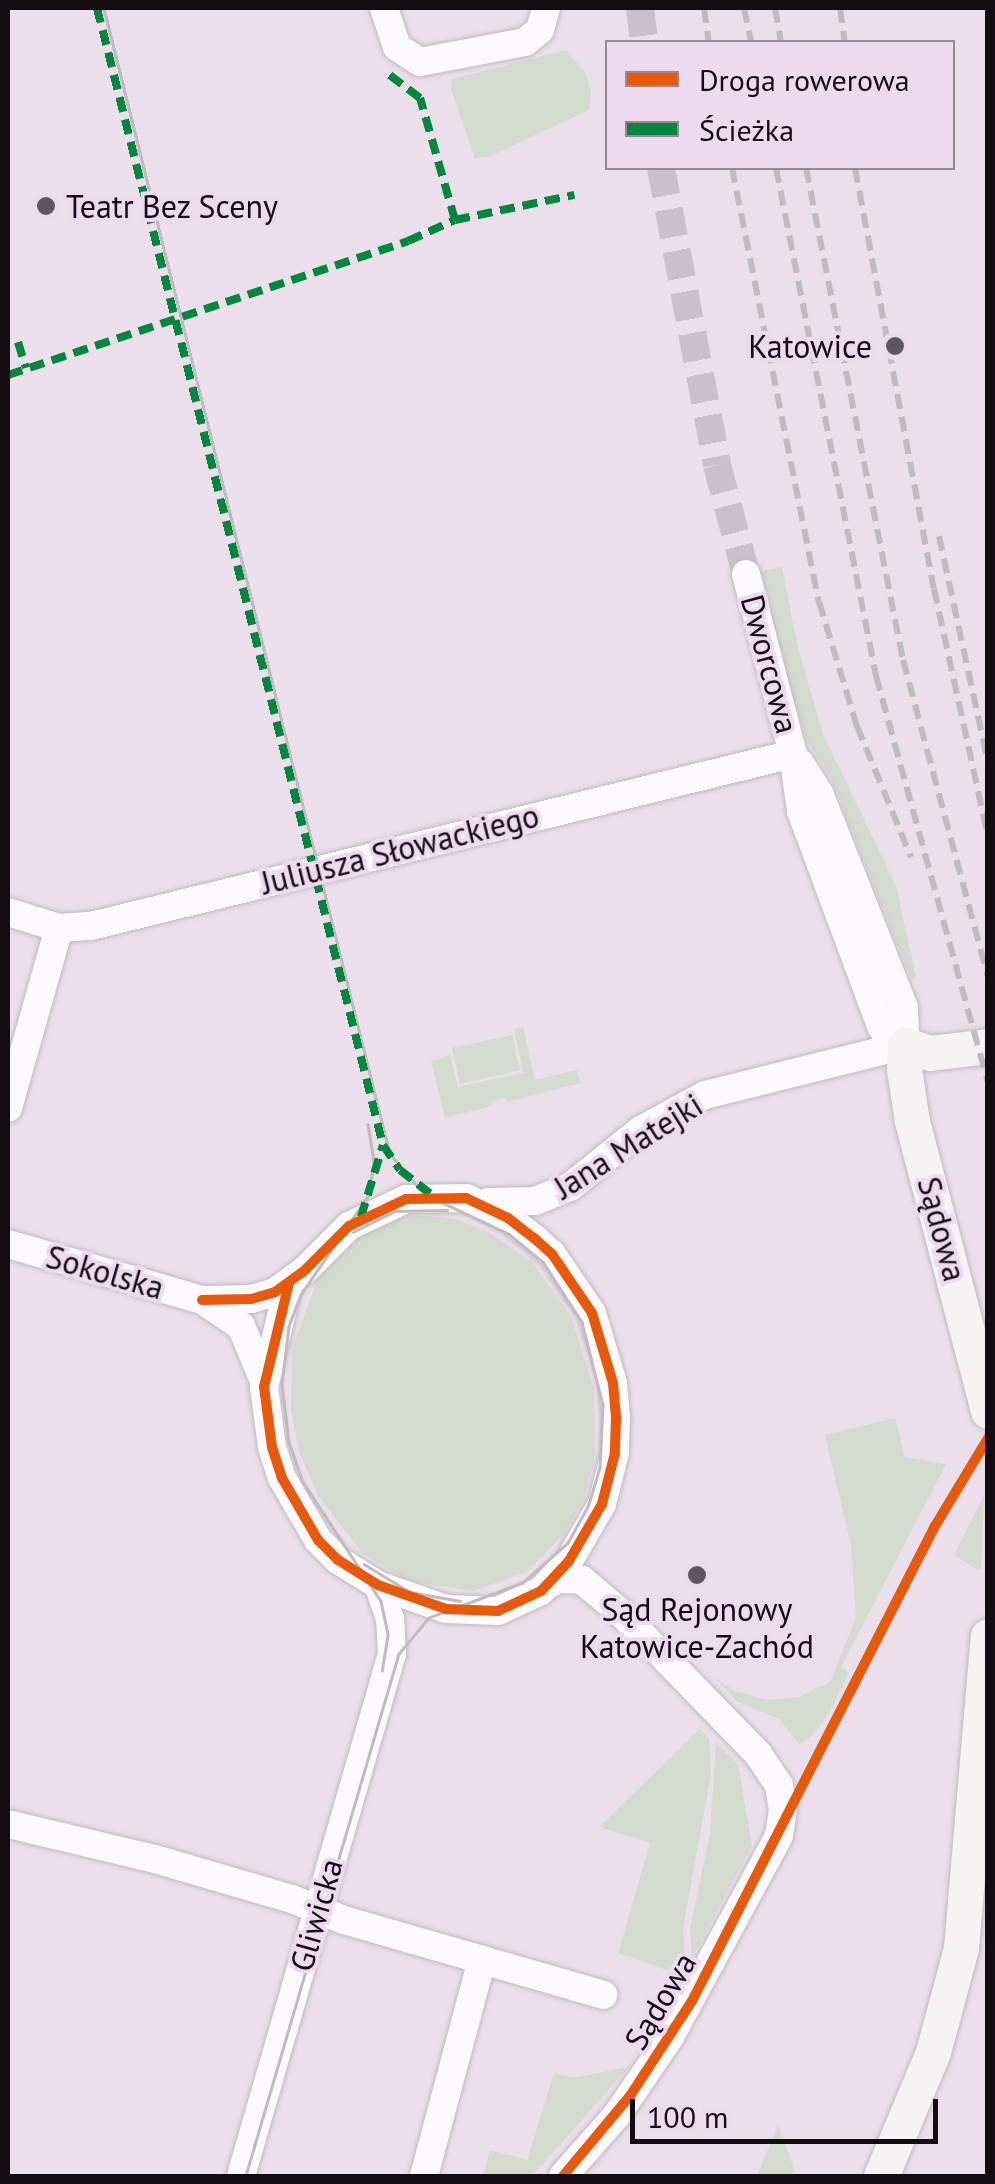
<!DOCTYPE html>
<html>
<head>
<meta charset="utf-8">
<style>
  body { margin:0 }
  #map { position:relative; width:995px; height:2184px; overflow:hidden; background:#eadfea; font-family:"PT Sans",sans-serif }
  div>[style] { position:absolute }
  .green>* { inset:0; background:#d3dbce }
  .minor-tunnel>* { height:28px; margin-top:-14px; transform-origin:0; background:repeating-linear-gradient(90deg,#cabfca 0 28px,transparent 0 42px) }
  .roads { filter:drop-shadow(0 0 2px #c1b9c1) drop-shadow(0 0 2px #c1b9c1) }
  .minor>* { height:28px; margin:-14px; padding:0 14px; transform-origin:14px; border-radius:14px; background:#fcfafc }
  .major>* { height:35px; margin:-17.5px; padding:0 17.5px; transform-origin:17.5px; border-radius:17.5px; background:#f7f2f4 }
  .tram>* { height:2.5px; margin:-1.25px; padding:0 1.25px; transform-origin:1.25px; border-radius:1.25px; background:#bfbcbf }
  .rail>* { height:6px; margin-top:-3px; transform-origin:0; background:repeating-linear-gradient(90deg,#bfbcbf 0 15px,transparent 0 23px) }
  .quiet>* { height:8px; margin-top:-4px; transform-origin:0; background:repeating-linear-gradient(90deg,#00873e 0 15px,transparent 0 23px) }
  .cycleway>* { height:10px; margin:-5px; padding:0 5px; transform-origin:5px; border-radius:5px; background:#e8590c }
  .dots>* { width:28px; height:28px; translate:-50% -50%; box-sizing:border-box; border:5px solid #eedaef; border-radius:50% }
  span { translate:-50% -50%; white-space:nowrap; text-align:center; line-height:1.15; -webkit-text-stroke:8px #eedaef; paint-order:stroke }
  .poi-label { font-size:32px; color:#130c13 }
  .left { translate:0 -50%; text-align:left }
  .right { translate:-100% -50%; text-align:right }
  .street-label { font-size:32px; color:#130c13 }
  .frame { position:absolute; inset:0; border:10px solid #130c13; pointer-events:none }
  .legend { position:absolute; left:605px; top:40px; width:350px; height:130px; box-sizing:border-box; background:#eedaef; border:2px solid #968897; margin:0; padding:12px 18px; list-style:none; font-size:30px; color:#130c13 }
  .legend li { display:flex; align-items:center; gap:20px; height:50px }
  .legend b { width:50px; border:2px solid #968897 }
  .scale { position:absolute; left:630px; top:2099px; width:308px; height:45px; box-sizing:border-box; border:5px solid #130c13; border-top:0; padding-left:12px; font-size:30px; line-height:35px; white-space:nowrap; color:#130c13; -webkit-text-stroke:8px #eedaef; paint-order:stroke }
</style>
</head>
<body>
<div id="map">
  <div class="green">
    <i style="clip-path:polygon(566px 50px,585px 72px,591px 91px,589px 110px,488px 157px,475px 158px,451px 89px,452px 79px)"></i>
    <i style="clip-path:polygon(782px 567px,798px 648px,823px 734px,896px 886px,916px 977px,911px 979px,831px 778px,808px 743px,790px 691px,761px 571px)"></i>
    <i style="clip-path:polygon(523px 1027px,535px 1080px,577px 1070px,580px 1083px,507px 1102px,505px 1098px,490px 1102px,491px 1106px,445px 1118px,431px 1061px,450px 1055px,458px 1087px,523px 1073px,514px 1029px)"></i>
    <i style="clip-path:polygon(512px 1035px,520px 1070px,460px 1084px,452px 1048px)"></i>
    <i style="clip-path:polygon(419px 1215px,456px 1219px,490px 1233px,532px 1262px,571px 1317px,594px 1388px,595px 1455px,585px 1496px,566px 1532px,528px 1571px,474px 1591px,409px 1581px,363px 1554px,318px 1496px,299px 1452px,291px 1410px,292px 1348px,318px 1278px,359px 1236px,392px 1220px)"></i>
    <i style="clip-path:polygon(895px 1418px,905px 1457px,946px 1464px,841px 1667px,849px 1673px,829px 1713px,812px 1736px,799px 1744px,779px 1719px,738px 1702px,714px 1677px,735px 1691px,767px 1700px,799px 1697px,830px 1682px,856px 1617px,851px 1546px,825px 1435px)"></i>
    <i style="clip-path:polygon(984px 1495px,981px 1568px,978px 1570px,954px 1555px)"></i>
    <i style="clip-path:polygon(699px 1729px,709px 1738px,711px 1774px,683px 1928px,686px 1969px,650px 2035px,681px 1975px,618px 1953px,650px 1843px,600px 1827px)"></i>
    <i style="clip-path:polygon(716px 1743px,738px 1764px,752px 1846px,692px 1958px,690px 1929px,710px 1833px)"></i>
    <i style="clip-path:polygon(629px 2067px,532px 2176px,483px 2176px,490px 2150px,527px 2160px,554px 2073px,573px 2078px)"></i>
    <i style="clip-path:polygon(778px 2125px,795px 2171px,790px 2176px,757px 2176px)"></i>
  </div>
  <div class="minor-tunnel">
    <i style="left:640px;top:8px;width:34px;rotate:83deg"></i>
    <i style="left:661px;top:168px;width:302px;rotate:79.3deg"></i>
    <i style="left:717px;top:465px;width:113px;rotate:75.1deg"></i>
  </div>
  <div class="roads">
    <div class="minor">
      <i style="left:384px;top:8px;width:41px;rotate:71.6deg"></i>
      <i style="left:397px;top:47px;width:27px;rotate:33deg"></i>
      <i style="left:420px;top:62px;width:107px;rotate:-10.8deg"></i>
      <i style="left:525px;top:42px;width:19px;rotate:-39deg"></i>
      <i style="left:540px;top:30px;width:23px;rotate:-75deg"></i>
      <i style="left:746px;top:574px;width:186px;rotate:75.4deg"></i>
      <i style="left:793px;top:754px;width:58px;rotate:82deg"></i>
      <i style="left:801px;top:811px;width:229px;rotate:69.6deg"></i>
      <i style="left:881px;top:1026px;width:9px;rotate:58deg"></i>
      <i style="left:886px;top:1034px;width:22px;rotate:30deg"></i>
      <i style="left:800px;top:763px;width:36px;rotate:58deg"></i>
      <i style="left:819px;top:793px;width:231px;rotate:68.4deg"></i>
      <i style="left:904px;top:1008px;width:37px;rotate:88deg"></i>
      <i style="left:8px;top:912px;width:53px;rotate:17.4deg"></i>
      <i style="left:59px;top:928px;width:32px;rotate:-4deg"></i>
      <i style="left:91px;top:926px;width:723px;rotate:-13.77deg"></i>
      <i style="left:8px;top:1108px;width:187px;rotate:-74.2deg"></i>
      <i style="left:488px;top:1202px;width:47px;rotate:-1.2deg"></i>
      <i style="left:535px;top:1201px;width:38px;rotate:-22deg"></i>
      <i style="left:570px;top:1187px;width:91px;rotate:-38.8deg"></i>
      <i style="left:641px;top:1130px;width:73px;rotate:-28.7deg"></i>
      <i style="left:705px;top:1095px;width:206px;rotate:-14deg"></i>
      <i style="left:8px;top:1244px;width:202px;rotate:16.1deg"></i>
      <i style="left:202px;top:1300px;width:47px;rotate:33.7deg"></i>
      <i style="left:241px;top:1326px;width:54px;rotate:67.2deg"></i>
      <i style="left:202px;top:1300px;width:49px;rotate:-1.2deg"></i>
      <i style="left:251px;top:1299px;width:25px;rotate:-16deg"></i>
      <i style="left:275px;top:1292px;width:34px;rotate:-36deg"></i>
      <i style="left:303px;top:1272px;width:65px;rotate:-45deg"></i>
      <i style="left:349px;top:1226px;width:63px;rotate:-25.3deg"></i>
      <i style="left:406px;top:1199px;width:60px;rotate:-1deg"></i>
      <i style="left:466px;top:1198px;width:47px;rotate:25.5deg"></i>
      <i style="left:508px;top:1218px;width:33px;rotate:38deg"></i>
      <i style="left:534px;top:1238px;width:24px;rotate:42deg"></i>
      <i style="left:552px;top:1254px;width:71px;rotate:55.9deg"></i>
      <i style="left:592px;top:1313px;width:73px;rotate:73.3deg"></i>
      <i style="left:613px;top:1383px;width:35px;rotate:85deg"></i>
      <i style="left:616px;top:1418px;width:35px;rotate:92deg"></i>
      <i style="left:615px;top:1453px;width:53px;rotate:104.3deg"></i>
      <i style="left:602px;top:1504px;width:66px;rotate:120.1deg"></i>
      <i style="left:569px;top:1561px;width:41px;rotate:133deg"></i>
      <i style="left:541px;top:1591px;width:47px;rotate:155.1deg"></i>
      <i style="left:498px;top:1611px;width:52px;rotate:-177.8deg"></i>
      <i style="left:446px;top:1609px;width:72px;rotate:-160.6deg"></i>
      <i style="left:378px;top:1585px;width:47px;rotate:-148deg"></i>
      <i style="left:338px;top:1560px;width:28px;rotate:-135deg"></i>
      <i style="left:318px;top:1540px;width:72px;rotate:-120.1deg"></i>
      <i style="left:282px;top:1478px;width:33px;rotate:-108deg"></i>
      <i style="left:272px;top:1447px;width:61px;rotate:-97.6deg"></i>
      <i style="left:264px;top:1387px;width:107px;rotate:-76.5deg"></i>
      <i style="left:547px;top:1585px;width:13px;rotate:-27deg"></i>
      <i style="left:559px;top:1579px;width:23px;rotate:2deg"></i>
      <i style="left:582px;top:1580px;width:51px;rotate:40.2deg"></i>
      <i style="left:621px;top:1613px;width:197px;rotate:45.8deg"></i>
      <i style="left:758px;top:1754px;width:37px;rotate:56deg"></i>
      <i style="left:779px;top:1785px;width:25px;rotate:81deg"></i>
      <i style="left:783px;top:1810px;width:26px;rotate:99deg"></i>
      <i style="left:779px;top:1836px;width:229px;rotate:118.5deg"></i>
      <i style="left:670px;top:2037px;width:94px;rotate:124.2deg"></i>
      <i style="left:617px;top:2115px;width:81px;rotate:131.5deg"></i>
      <i style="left:8px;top:1824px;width:151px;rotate:13.4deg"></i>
      <i style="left:155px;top:1859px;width:143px;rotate:16.3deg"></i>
      <i style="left:292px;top:1899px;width:56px;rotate:22deg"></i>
      <i style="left:344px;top:1920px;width:270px;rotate:16.1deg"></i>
      <i style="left:241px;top:2176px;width:543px;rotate:-73.87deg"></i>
      <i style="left:392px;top:1654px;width:35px;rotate:-93deg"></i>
      <i style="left:390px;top:1619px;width:36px;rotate:-109deg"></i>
      <i style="left:424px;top:2176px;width:224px;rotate:-75deg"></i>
    </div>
    <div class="major">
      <i style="left:988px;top:1046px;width:58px;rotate:173.1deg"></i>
      <i style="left:930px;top:1053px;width:26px;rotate:-162deg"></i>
      <i style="left:905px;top:1045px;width:24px;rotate:92deg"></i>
      <i style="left:904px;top:1069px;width:53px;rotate:81.3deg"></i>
      <i style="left:912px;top:1121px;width:300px;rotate:75.3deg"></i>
      <i style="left:881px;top:2176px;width:134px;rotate:-67.2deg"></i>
      <i style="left:933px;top:2052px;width:108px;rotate:-74.9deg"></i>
      <i style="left:961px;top:1948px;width:313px;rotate:-85.1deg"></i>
    </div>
  </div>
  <div class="tram">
    <i style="left:104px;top:8px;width:1181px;rotate:75.99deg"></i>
    <i style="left:390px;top:1154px;width:52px;rotate:49.6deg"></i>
    <i style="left:424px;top:1194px;width:94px;rotate:25.2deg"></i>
    <i style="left:509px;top:1234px;width:44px;rotate:39.5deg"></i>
    <i style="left:543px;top:1262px;width:72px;rotate:57deg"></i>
    <i style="left:582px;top:1322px;width:86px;rotate:75.8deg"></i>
    <i style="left:603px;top:1405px;width:63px;rotate:92.7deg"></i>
    <i style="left:600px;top:1468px;width:39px;rotate:107deg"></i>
    <i style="left:589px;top:1505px;width:43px;rotate:118.9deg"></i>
    <i style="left:568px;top:1543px;width:60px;rotate:138.4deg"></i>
    <i style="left:523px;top:1583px;width:100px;rotate:159.6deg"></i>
    <i style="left:429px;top:1618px;width:47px;rotate:129.8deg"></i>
    <i style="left:399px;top:1654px;width:544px;rotate:106.34deg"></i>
    <i style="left:368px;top:1124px;width:38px;rotate:81deg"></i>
    <i style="left:374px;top:1162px;width:33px;rotate:99deg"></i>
    <i style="left:369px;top:1195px;width:121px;rotate:124.2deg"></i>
    <i style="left:301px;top:1295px;width:34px;rotate:111deg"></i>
    <i style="left:289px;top:1327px;width:58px;rotate:96.9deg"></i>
    <i style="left:282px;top:1385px;width:57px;rotate:83deg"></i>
    <i style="left:289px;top:1442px;width:42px;rotate:70.7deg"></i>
    <i style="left:303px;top:1482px;width:142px;rotate:56.8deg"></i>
    <i style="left:381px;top:1601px;width:35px;rotate:78deg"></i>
    <i style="left:388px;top:1635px;width:36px;rotate:99deg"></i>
    <i style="left:353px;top:1232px;width:47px;rotate:-26.6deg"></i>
    <i style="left:395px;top:1211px;width:52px;rotate:-1.1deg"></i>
    <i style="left:364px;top:1564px;width:54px;rotate:31.3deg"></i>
    <i style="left:410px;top:1592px;width:51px;rotate:10.2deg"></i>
  </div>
  <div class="rail">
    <i style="left:704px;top:8px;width:34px;rotate:82deg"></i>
    <i style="left:744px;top:8px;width:35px;rotate:78deg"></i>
    <i style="left:775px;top:8px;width:35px;rotate:80deg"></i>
    <i style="left:840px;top:8px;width:34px;rotate:82deg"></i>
    <i style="left:732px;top:168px;width:443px;rotate:78.7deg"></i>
    <i style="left:819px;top:602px;width:130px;rotate:73deg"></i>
    <i style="left:857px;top:726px;width:142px;rotate:67.6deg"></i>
    <i style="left:776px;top:168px;width:518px;rotate:78.86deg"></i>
    <i style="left:876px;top:676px;width:422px;rotate:74.6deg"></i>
    <i style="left:806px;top:168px;width:501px;rotate:78.85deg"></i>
    <i style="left:903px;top:660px;width:328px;rotate:75deg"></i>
    <i style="left:855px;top:168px;width:428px;rotate:79.4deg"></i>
    <i style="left:934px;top:589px;width:254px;rotate:77.7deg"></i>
    <i style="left:939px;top:536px;width:232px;rotate:77.8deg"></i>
  </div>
  <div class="quiet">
    <i style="left:97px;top:8px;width:1172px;rotate:75.88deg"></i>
    <i style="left:383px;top:1145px;width:30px;rotate:56deg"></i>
    <i style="left:400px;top:1170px;width:41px;rotate:38deg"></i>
    <i style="left:455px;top:220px;width:122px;rotate:-11.9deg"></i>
    <i style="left:18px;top:342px;width:27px;rotate:73deg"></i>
    <i style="left:8px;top:375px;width:422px;rotate:-18.5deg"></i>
    <i style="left:408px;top:241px;width:51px;rotate:-24.1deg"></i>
    <i style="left:455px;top:220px;width:127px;rotate:-106deg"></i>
    <i style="left:420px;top:98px;width:41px;rotate:-142.9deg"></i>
    <i style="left:361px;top:1217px;width:75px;rotate:-73deg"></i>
  </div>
  <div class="cycleway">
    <i style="left:202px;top:1300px;width:49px;rotate:-1.2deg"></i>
    <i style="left:251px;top:1299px;width:25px;rotate:-16deg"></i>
    <i style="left:275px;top:1292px;width:34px;rotate:-36deg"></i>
    <i style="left:303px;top:1272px;width:65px;rotate:-45deg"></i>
    <i style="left:349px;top:1226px;width:63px;rotate:-25.3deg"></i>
    <i style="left:406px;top:1199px;width:60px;rotate:-1deg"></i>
    <i style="left:466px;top:1198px;width:47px;rotate:25.5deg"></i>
    <i style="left:508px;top:1218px;width:33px;rotate:38deg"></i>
    <i style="left:534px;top:1238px;width:24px;rotate:42deg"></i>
    <i style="left:552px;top:1254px;width:71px;rotate:55.9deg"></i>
    <i style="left:592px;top:1313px;width:73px;rotate:73.3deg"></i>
    <i style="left:613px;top:1383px;width:35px;rotate:85deg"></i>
    <i style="left:616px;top:1418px;width:35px;rotate:92deg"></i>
    <i style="left:615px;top:1453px;width:53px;rotate:104.3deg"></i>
    <i style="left:602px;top:1504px;width:66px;rotate:120.1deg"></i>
    <i style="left:569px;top:1561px;width:41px;rotate:133deg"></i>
    <i style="left:541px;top:1591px;width:47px;rotate:155.1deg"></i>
    <i style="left:498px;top:1611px;width:52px;rotate:-177.8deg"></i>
    <i style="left:446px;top:1609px;width:72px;rotate:-160.6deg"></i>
    <i style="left:378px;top:1585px;width:47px;rotate:-148deg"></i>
    <i style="left:338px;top:1560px;width:28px;rotate:-135deg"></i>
    <i style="left:318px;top:1540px;width:72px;rotate:-120.1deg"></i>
    <i style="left:282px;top:1478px;width:33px;rotate:-108deg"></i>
    <i style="left:272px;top:1447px;width:61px;rotate:-97.6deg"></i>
    <i style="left:264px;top:1387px;width:107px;rotate:-76.5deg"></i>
    <i style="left:563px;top:2176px;width:104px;rotate:-50.1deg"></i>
    <i style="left:630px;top:2096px;width:113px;rotate:-56.9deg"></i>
    <i style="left:692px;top:2001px;width:534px;rotate:-62.91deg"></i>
    <i style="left:935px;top:1526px;width:103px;rotate:-58.9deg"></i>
  </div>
  <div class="dots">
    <i style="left:46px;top:206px;background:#5e565e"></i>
    <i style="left:895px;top:346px;background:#5e565e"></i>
    <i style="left:697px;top:1575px;background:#5e565e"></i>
  </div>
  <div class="poi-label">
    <span class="left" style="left:66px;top:206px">Teatr Bez Sceny</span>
    <span class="right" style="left:872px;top:346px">Katowice</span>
    <span style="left:697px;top:1628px">Sąd Rejonowy<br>Katowice-Zachód</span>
  </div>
  <div class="street-label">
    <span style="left:770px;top:664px;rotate:75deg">Dworcowa</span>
    <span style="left:400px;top:849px;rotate:-14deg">Juliusza Słowackiego</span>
    <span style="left:628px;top:1146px;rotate:-32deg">Jana Matejki</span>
    <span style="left:942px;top:1229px;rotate:75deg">Sądowa</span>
    <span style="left:105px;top:1272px;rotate:16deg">Sokolska</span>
    <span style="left:316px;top:1915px;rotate:-74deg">Gliwicka</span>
    <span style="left:660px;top:2001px;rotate:-59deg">Sądowa</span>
  </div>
  <div class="frame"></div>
  <ul class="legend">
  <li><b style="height:12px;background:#e8590c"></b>Droga rowerowa</li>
  <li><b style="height:12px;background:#00873e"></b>Ścieżka</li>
  </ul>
  <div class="scale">100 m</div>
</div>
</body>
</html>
